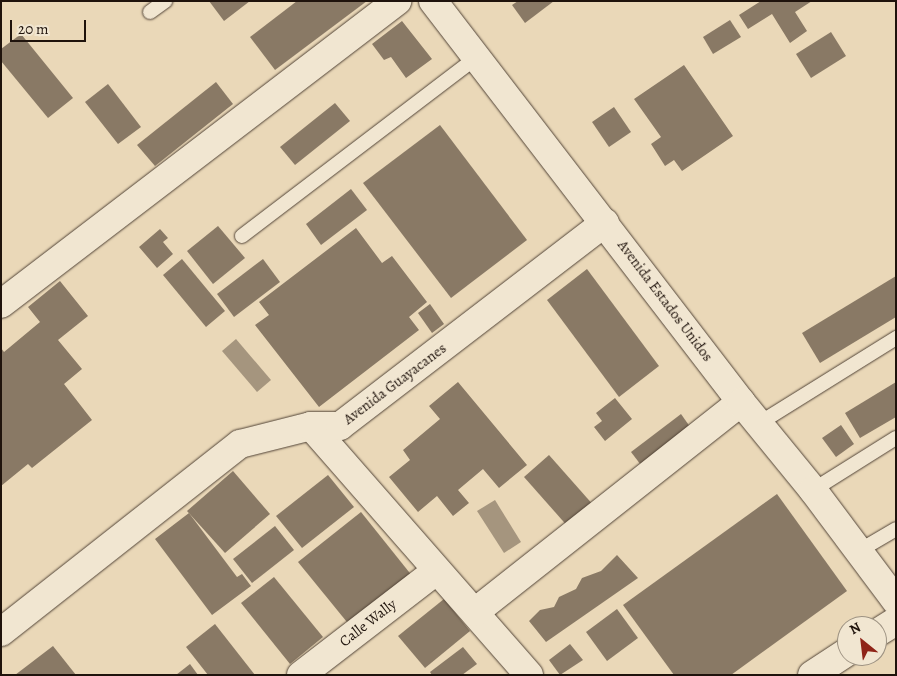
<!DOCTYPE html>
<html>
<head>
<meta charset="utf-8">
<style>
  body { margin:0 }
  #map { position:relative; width:897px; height:676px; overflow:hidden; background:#ead8b8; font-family:Alegreya,serif }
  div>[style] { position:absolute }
  .water>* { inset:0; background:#a5957e }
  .building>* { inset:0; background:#897965 }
  .roads { filter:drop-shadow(0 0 1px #524437) drop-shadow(0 0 1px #524437) }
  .lane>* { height:14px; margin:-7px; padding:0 7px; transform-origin:7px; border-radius:7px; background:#f1e6d1 }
  .street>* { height:28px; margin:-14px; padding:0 14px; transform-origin:14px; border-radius:14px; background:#f1e6d1 }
  .secondary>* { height:28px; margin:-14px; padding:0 14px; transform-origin:14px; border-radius:14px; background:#f1e6d1 }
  span { translate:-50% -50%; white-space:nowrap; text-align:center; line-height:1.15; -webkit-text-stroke:5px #f1e6d1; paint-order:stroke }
  .street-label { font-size:15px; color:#1f130c }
  .frame { position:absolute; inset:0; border:2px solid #1f130c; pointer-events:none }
  .north { position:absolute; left:837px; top:616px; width:50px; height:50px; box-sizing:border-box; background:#f1e6d1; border:1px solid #9d9282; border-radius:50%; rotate:331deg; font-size:14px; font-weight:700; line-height:20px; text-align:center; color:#1f130c }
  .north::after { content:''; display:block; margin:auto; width:18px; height:22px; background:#8f2418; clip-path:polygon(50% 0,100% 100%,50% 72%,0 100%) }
  .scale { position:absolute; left:10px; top:20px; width:76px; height:22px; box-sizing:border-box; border:2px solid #1f130c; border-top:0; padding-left:6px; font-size:15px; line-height:18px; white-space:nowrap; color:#1f130c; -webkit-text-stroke:4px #f1e6d1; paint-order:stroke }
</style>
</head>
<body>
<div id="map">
  <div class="water">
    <i style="clip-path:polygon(236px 339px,271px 380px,257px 392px,222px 351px)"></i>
    <i style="clip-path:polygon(495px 500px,521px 542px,504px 553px,477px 511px)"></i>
  </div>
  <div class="building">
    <i style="clip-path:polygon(209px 1px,250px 1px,224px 21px)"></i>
    <i style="clip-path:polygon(297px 1px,367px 1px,275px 70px,250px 37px)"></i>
    <i style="clip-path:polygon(518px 1px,554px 1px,525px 23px,512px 5px)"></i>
    <i style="clip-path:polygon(761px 1px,812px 1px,795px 12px,807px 31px,790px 43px,772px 14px,748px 29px,739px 15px)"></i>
    <i style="clip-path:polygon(730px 20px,741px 37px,713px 54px,703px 37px)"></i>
    <i style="clip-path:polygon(402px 21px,432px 59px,406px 78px,391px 57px,384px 60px,372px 44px)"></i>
    <i style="clip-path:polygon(831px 32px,846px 56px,811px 78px,796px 54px)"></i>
    <i style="clip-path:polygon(21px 34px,73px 98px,48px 118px,1px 61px,1px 49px)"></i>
    <i style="clip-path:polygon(684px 65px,733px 136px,682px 171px,674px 160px,665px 166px,651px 144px,661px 137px,634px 99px)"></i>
    <i style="clip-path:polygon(216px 82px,233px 104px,155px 166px,137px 145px)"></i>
    <i style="clip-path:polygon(108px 84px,141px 127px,118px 144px,85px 102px)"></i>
    <i style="clip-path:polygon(335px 103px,350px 121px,295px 165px,280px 147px)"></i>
    <i style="clip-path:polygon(614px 107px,631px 132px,609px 147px,592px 122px)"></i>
    <i style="clip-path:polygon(440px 125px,527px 240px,451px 298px,363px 183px)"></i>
    <i style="clip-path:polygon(351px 189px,367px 210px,321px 245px,306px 224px)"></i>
    <i style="clip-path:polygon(218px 226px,245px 258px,213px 284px,187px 251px)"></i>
    <i style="clip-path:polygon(356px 228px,382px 263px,392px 256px,427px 302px,409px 317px,419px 330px,319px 407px,255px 325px,269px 315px,259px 302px)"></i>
    <i style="clip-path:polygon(160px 229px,168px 238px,163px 242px,173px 254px,157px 268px,139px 247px)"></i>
    <i style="clip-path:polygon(182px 259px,225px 311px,206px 327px,163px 275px)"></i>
    <i style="clip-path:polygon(263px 259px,280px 282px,234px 317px,217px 294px)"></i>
    <i style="clip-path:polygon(587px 269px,659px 366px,619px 397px,547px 300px)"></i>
    <i style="clip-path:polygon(896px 276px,896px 317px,820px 363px,802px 333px)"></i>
    <i style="clip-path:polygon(60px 281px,88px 316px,58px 340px,82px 369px,64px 384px,92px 420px,32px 468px,28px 464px,1px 486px,1px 348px,4px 352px,40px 322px,28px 307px)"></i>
    <i style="clip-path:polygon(430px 304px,444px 324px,432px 333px,418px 313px)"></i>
    <i style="clip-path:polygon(458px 382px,527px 465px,499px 488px,483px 469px,458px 490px,469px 503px,453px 516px,437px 496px,418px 512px,389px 477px,410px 460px,403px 450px,440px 419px,429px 406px)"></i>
    <i style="clip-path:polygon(896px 382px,896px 417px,860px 438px,845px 413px)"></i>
    <i style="clip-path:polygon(615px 398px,632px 419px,605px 441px,594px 427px,602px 421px,596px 413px)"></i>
    <i style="clip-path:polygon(681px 414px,693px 431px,644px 469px,631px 452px)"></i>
    <i style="clip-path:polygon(841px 425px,854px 444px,836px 457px,822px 438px)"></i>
    <i style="clip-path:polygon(549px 455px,595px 507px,570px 529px,524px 477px)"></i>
    <i style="clip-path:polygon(233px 471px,270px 514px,225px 553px,187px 511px)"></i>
    <i style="clip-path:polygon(328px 475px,354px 507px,302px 548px,276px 516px)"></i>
    <i style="clip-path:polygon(777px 494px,847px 591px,731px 675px,674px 675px,623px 605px)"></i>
    <i style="clip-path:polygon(361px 512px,413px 577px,351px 627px,298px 562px)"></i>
    <i style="clip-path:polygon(189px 513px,237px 577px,242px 574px,251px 586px,212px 615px,155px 539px)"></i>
    <i style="clip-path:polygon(275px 526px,294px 550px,252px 583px,233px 559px)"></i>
    <i style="clip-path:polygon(617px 555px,638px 578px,546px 642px,529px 621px,540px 610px,554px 607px,559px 597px,576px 589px,582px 578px,601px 571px)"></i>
    <i style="clip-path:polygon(274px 577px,323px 637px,290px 664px,241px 603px)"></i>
    <i style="clip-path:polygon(444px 599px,470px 631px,425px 668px,398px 636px)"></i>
    <i style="clip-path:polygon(617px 609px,638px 638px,607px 661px,586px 632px)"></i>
    <i style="clip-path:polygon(215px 624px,255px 675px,208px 675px,186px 647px)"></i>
    <i style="clip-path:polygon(570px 644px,583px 660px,560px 675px,549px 660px)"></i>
    <i style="clip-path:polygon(53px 646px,76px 675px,15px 675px)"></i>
    <i style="clip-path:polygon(463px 647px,477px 664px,462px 675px,432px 675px,430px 672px)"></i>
    <i style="clip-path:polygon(190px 664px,198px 675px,176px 675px)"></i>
  </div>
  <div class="roads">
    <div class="lane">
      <i style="left:150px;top:12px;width:19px;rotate:-36deg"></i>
      <i style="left:242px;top:236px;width:294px;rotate:-37.3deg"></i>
      <i style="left:758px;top:424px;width:163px;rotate:-31.9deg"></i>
      <i style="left:813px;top:490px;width:98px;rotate:-32.1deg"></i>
      <i style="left:857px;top:552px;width:45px;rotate:-30.5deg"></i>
    </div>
    <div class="street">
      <i style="left:1px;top:304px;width:499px;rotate:-37.4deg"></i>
      <i style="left:311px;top:426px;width:331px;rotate:48.8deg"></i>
      <i style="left:475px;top:612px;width:339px;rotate:-38.3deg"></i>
      <i style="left:1px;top:632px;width:304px;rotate:-38.2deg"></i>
      <i style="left:240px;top:444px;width:73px;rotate:-14.2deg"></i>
      <i style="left:311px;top:426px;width:29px"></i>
      <i style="left:340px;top:426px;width:334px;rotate:-37.5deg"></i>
      <i style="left:877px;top:633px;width:22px;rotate:-32deg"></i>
      <i style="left:301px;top:675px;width:170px;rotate:-37.6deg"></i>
      <i style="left:812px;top:675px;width:42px;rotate:-33.3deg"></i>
    </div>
    <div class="secondary">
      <i style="left:433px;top:1px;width:506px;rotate:52.47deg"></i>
      <i style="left:741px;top:402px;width:114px;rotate:50.7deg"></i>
      <i style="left:813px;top:490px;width:139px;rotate:53.2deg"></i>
    </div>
  </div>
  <div class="street-label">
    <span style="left:665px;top:301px;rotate:53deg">Avenida Estados Unidos</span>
    <span style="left:395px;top:384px;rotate:-37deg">Avenida Guayacanes</span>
    <span style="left:368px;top:623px;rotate:-38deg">Calle Wally</span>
  </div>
  <div class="frame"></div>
  <div class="north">N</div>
  <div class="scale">20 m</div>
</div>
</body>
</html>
